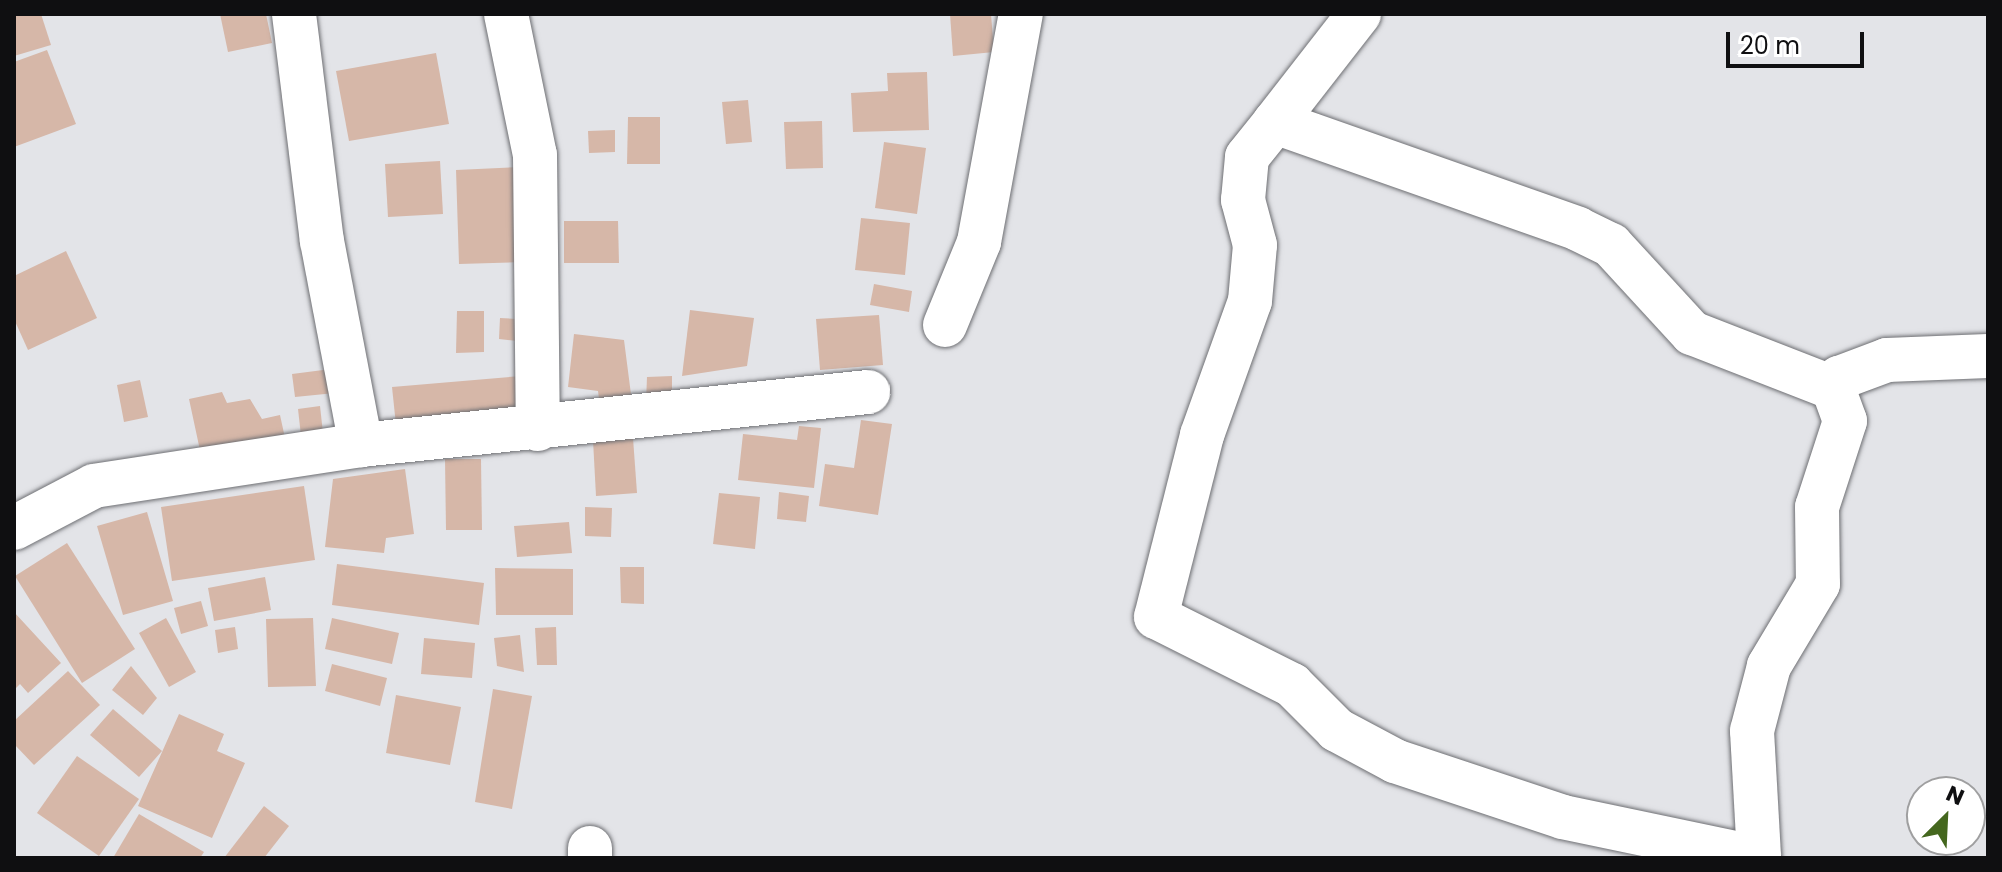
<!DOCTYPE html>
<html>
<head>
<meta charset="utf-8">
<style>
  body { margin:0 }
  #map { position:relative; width:2002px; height:872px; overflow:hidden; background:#e3e4e8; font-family:Poppins,sans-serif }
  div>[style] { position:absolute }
  .building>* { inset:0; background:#d6b7a8 }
  .roads { filter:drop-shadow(0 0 2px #6e6f73) drop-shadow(0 0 2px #6e6f73) }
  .minor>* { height:44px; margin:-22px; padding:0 22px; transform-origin:22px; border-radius:22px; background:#fff }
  span { translate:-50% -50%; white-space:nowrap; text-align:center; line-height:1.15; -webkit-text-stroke:8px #fff; paint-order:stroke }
  .frame { position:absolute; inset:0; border:16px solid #0f0f11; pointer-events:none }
  .north { position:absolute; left:1906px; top:776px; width:80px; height:80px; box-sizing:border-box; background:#fff; border:2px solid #9f9fa0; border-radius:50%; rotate:24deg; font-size:22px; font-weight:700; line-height:32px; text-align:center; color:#0f0f11 }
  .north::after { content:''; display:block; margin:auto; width:28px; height:36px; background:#44671e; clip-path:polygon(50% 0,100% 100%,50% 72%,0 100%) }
  .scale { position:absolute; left:1726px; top:32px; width:138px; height:36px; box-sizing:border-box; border:4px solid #0f0f11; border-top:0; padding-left:10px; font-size:24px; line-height:28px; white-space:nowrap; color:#0f0f11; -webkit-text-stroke:6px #fff; paint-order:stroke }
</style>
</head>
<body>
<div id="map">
  <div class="building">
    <i style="clip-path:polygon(14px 14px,41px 14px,51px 45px,14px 56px)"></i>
    <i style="clip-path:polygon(220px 14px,266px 14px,272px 43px,228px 52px)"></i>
    <i style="clip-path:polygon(950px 14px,991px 14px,994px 52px,953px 56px)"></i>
    <i style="clip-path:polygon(47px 50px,76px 124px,14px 147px,14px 62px)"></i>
    <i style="clip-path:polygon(436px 53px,449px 124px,349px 141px,336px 71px)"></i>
    <i style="clip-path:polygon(927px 72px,929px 130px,853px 132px,851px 93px,888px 91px,887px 73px)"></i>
    <i style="clip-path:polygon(748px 100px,752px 142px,726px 144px,722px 102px)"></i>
    <i style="clip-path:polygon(628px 117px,660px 117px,660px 164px,627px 164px)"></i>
    <i style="clip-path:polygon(822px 121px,823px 168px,786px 169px,784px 122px)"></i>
    <i style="clip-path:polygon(615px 130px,615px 152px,589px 153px,588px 131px)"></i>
    <i style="clip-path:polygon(884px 142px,926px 148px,917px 214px,875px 208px)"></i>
    <i style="clip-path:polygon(440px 161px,443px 214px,388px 217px,385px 164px)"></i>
    <i style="clip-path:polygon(520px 167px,524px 262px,459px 264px,456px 170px)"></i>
    <i style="clip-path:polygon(861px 218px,910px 223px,905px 275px,855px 270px)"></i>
    <i style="clip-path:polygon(564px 221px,618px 221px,619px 263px,564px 263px)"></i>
    <i style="clip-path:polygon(66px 251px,97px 318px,28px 350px,14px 319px,14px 276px)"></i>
    <i style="clip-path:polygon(874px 284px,912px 291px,909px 312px,870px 305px)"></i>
    <i style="clip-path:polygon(690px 310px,754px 318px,747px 366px,682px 376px)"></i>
    <i style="clip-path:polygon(457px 311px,484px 311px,484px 352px,456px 353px)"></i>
    <i style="clip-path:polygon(879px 315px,883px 365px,820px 370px,816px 319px)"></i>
    <i style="clip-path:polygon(500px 318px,519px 319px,518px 341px,499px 339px)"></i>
    <i style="clip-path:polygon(574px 334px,624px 340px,633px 410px,601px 414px,598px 391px,568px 387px)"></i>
    <i style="clip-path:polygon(331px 369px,335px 393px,295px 397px,292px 374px)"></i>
    <i style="clip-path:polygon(521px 376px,525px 413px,396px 425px,392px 387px)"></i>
    <i style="clip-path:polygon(672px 376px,672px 401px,646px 402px,647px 377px)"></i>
    <i style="clip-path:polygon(140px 380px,148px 417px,124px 422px,117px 385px)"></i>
    <i style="clip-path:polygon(222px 392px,227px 403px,250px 399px,262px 419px,280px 415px,285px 438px,201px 455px,189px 399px)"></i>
    <i style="clip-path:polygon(320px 406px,324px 442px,302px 445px,298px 409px)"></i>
    <i style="clip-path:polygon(861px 420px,892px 424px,878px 515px,819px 506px,825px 464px,854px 468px)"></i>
    <i style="clip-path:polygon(799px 426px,821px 428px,814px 488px,738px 480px,743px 434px,797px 440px)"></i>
    <i style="clip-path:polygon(633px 438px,637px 493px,596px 496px,593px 440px)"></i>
    <i style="clip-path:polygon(445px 459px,481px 459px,482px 530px,446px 530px)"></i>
    <i style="clip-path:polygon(405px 469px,414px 534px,386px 538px,384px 553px,325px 547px,333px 479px)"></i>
    <i style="clip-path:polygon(304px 486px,315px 560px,172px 581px,161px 507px)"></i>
    <i style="clip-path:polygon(779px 492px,809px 496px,806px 522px,777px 519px)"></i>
    <i style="clip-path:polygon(719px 493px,760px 497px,755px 549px,713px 544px)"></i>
    <i style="clip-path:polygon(585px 507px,612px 508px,611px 537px,585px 536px)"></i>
    <i style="clip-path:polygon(147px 512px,173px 601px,123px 615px,97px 526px)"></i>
    <i style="clip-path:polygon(569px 522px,572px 553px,517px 557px,514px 526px)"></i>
    <i style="clip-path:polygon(67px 543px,135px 649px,82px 683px,15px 576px)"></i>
    <i style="clip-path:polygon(337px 564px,484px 583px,479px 625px,332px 605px)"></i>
    <i style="clip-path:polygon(620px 567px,644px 567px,644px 604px,621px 603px)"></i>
    <i style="clip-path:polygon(495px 568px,573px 569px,573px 615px,496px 615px)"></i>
    <i style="clip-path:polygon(265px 577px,271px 610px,214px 621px,208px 588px)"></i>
    <i style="clip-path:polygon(201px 601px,208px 626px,181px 634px,174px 608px)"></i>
    <i style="clip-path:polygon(14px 612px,61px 663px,28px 693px,20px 684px,14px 690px)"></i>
    <i style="clip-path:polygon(166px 618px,196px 672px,169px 687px,139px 633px)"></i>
    <i style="clip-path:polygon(313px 618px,316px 686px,268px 687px,266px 619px)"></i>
    <i style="clip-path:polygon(332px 618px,399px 633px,392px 664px,325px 649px)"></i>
    <i style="clip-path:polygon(235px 627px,238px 649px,218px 653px,215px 630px)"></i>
    <i style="clip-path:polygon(556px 627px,557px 665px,537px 665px,535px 628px)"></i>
    <i style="clip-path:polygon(520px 635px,524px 672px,497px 666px,494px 638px)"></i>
    <i style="clip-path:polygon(424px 638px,475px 643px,472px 678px,421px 674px)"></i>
    <i style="clip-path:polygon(332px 664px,387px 678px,380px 706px,325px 691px)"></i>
    <i style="clip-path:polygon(131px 666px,157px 698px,143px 715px,112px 690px)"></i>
    <i style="clip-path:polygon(68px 671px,100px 705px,34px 765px,14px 744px,14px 721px)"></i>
    <i style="clip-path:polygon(493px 689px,532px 696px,512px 809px,475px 802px)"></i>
    <i style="clip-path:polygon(396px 695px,461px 707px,450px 765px,386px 753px)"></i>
    <i style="clip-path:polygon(113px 709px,162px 751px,139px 777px,90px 735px)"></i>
    <i style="clip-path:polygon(179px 714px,224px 734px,217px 751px,245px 763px,212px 838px,138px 806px)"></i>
    <i style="clip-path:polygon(77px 756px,139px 799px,99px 856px,37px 813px)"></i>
    <i style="clip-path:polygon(264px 806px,289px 826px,264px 858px,224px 858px)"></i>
    <i style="clip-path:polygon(139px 814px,204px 852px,200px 858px,113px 858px)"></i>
  </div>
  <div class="roads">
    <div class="minor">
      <i style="left:294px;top:14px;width:229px;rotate:83deg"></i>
      <i style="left:322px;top:241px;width:208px;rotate:79.2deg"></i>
      <i style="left:506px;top:14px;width:144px;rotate:78.4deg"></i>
      <i style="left:535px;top:155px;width:274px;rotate:89.4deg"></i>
      <i style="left:1275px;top:122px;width:321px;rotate:19.4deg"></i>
      <i style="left:1578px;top:229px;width:37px;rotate:26deg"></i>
      <i style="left:1611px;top:245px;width:120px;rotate:47.4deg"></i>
      <i style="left:1692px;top:333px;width:151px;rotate:21.3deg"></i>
      <i style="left:1833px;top:388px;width:35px;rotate:70deg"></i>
      <i style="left:1845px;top:421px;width:90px;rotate:108deg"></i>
      <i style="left:1817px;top:507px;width:77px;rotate:89.3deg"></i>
      <i style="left:1818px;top:584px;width:96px;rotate:120.9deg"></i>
      <i style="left:1769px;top:666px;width:67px;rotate:104.7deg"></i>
      <i style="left:1752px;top:731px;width:127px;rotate:86.8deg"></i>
      <i style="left:1759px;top:858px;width:200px;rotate:-168.2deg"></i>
      <i style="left:1563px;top:817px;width:177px;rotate:-161.6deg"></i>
      <i style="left:1395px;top:761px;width:66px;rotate:-151.9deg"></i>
      <i style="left:1337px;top:730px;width:64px;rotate:-135deg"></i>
      <i style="left:1292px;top:685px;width:152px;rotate:-153.4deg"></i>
      <i style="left:1156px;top:617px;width:188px;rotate:-75.8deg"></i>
      <i style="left:1202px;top:435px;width:142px;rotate:-70.3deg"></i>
      <i style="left:1250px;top:301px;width:56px;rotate:-84.9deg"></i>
      <i style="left:1255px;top:245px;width:47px;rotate:-104.9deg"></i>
      <i style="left:1243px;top:200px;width:43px;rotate:-84.7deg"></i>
      <i style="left:1247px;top:157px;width:45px;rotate:-51.3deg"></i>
      <i style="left:1275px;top:122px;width:137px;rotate:-52.1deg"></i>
      <i style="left:945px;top:325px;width:90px;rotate:-67.7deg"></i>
      <i style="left:979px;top:242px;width:232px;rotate:-79.6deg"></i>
      <i style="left:1833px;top:388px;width:12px;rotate:-59deg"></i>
      <i style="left:1839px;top:378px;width:51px;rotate:-20.6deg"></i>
      <i style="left:1887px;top:360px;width:101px;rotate:-2.3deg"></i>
      <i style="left:14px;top:528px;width:90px;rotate:-27.7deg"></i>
      <i style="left:94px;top:486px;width:270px;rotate:-8.7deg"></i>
      <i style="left:361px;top:445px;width:510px;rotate:-5.97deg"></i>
      <i style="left:590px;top:858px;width:10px;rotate:-90deg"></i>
    </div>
  </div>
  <div class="frame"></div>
  <div class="north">N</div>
  <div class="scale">20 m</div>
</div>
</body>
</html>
